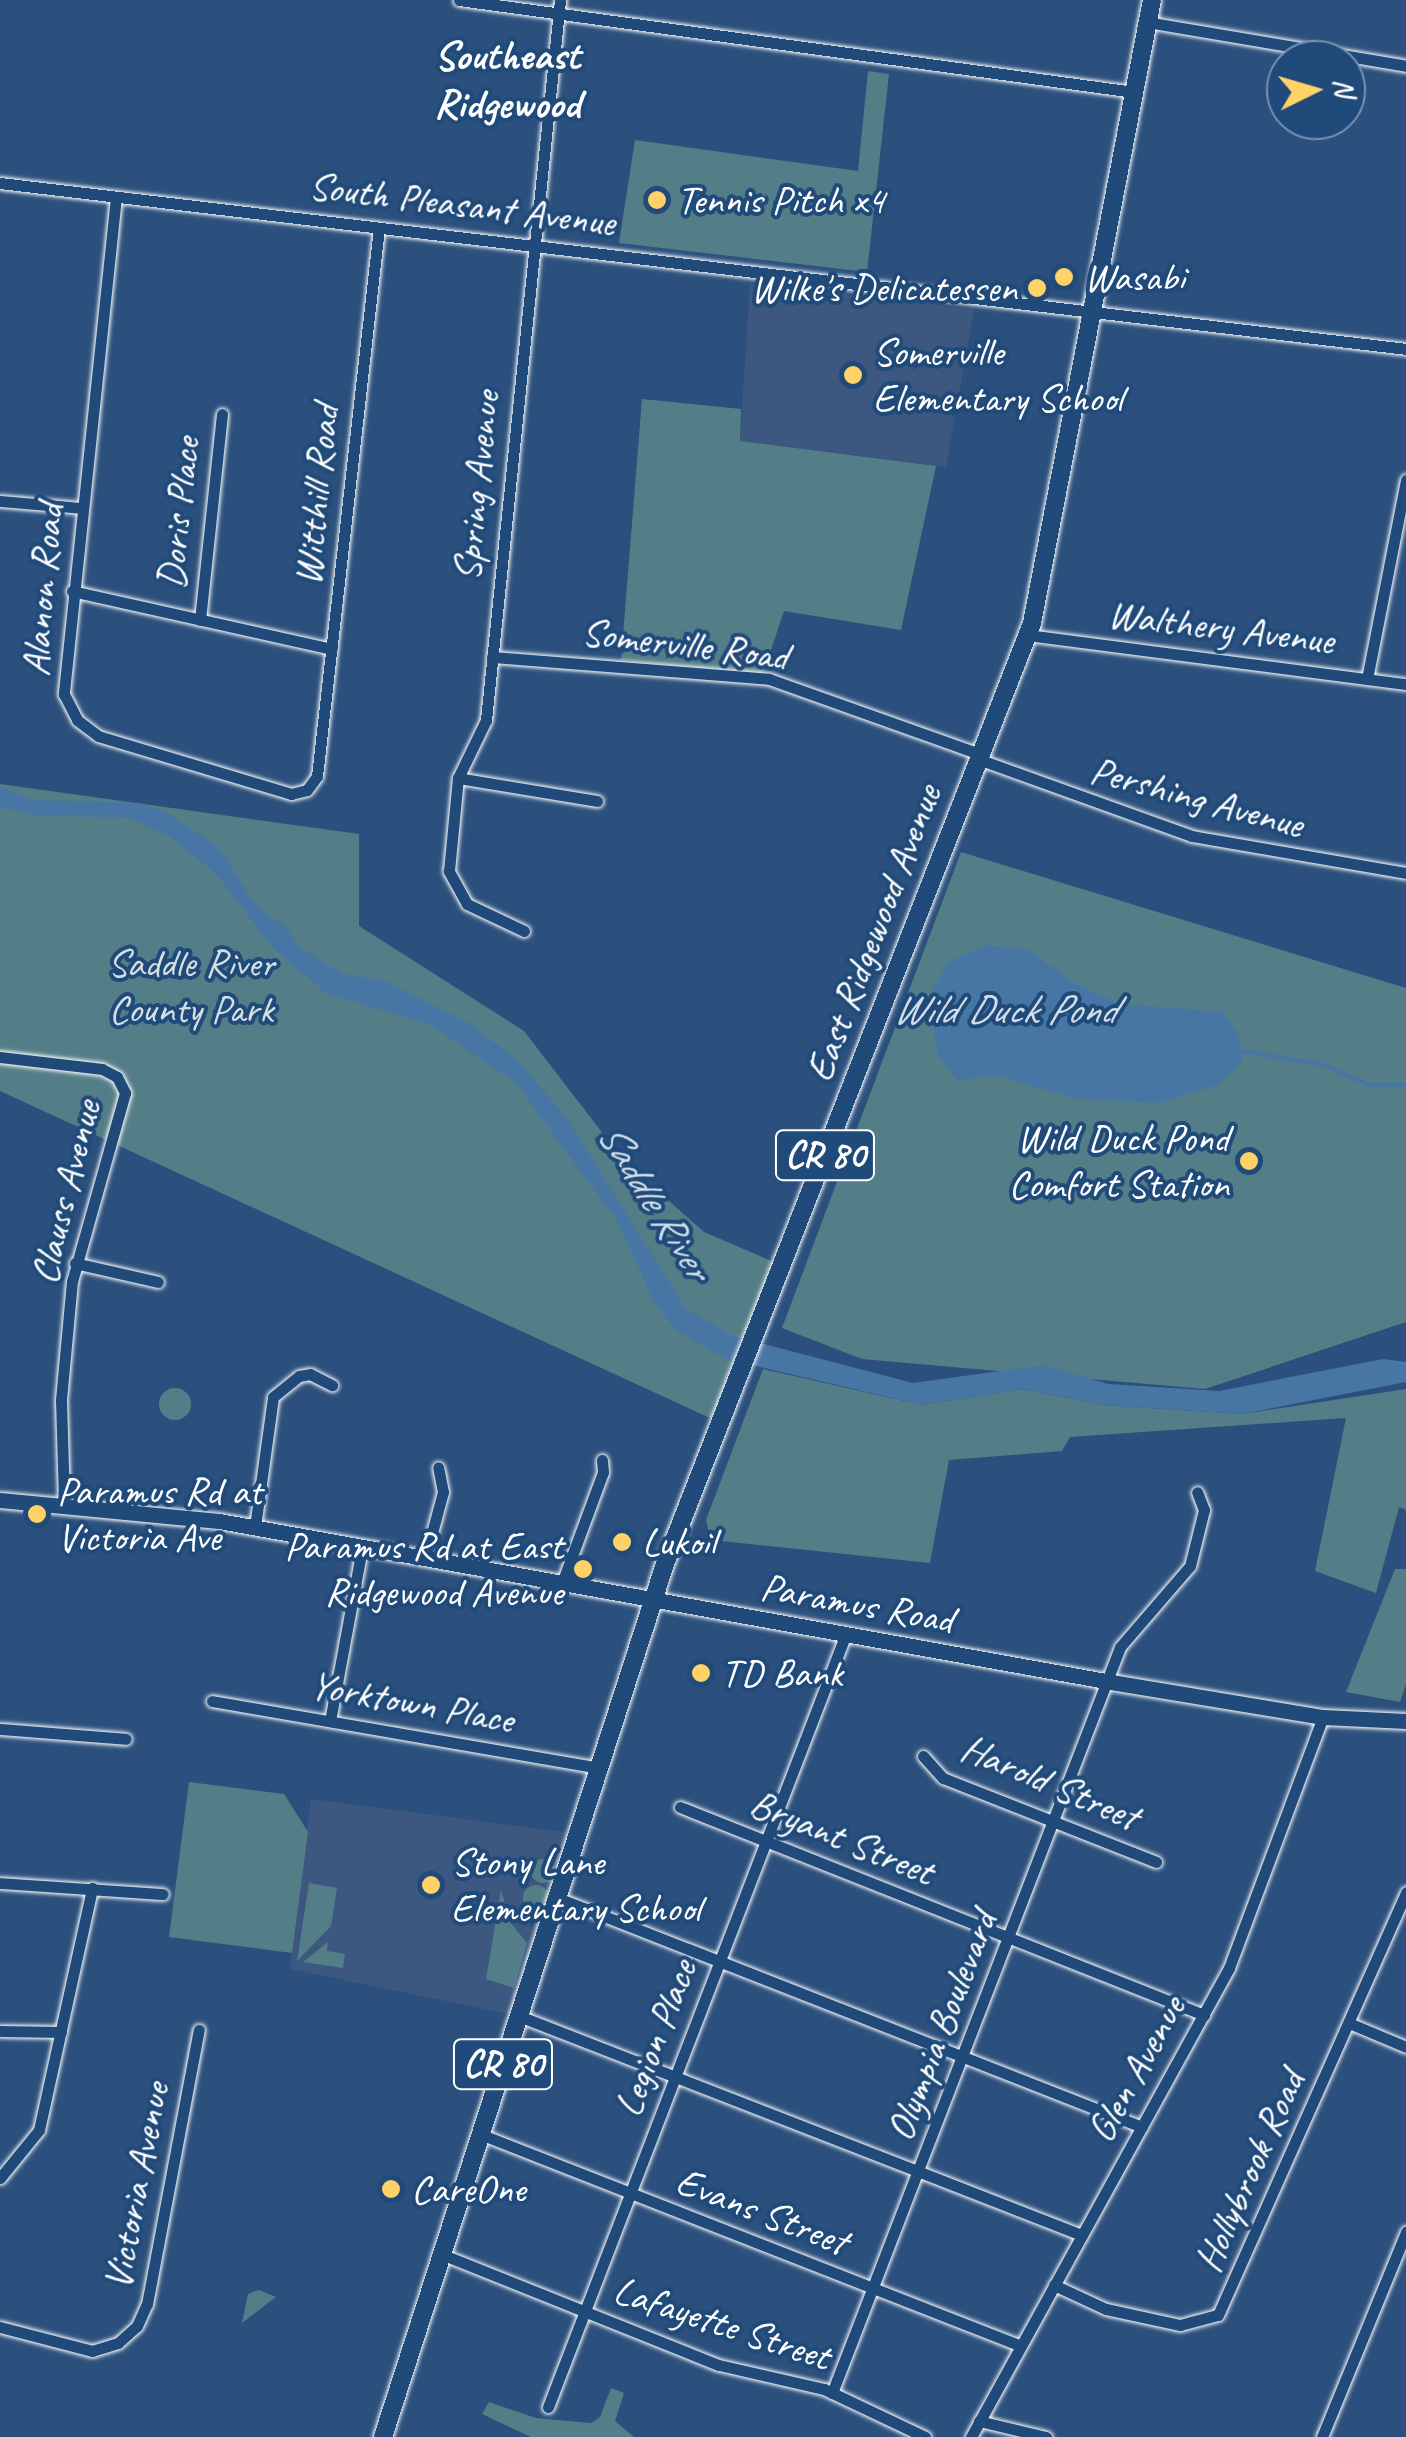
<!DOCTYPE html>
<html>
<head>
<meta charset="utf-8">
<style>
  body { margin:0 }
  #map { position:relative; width:1406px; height:2437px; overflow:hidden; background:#2c507d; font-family:Caveat,sans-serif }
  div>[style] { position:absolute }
  .built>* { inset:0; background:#3c5880 }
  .green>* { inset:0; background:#547e87 }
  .round { border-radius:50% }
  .water>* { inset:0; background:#4876a4 }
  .stream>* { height:4px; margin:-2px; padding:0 2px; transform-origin:2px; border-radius:2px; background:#4876a4 }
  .roads { filter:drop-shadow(0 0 2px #fff) drop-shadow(0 0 2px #fff) }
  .street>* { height:11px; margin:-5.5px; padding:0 5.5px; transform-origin:5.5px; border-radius:5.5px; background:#1f4a7a }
  .secondary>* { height:15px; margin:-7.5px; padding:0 7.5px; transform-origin:7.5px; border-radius:7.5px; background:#1f4a7a }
  .primary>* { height:18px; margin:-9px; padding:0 9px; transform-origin:9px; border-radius:9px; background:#1f4a7a }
  .dots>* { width:28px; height:28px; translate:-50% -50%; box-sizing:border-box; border:5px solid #1f4a7a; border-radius:50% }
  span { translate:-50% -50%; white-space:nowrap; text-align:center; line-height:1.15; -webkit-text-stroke:8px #1f4a7a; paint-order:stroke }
  .shield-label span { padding:2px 8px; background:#1f4a7a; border:2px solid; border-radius:8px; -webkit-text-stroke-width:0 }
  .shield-label { font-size:38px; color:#fff; font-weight:700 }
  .poi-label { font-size:40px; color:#fff }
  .left { translate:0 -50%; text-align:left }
  .right { translate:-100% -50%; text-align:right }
  .street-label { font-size:40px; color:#fff }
  .park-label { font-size:40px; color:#d4dfe1 }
  .neighbourhood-label { font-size:42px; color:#fff; font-weight:700 }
  .water-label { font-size:42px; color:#d1dde8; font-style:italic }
  .north { position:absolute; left:1266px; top:40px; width:100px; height:100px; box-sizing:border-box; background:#1f4a7a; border:2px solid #7992af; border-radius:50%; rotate:85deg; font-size:28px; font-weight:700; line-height:40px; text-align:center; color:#fff }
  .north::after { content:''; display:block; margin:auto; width:35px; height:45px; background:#ffd166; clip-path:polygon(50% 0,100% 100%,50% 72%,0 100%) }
</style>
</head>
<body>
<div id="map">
  <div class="built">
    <i style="clip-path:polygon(750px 284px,974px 310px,946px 467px,740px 441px)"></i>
    <i style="clip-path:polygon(311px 1799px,579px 1834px,519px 2016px,290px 1969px)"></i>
  </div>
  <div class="green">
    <i style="clip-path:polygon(868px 71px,889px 74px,867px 272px,619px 243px,635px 140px,858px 171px)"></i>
    <i style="clip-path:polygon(642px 399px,741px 409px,740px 441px,936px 466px,901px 630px,784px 611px,763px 674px,621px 660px)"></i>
    <i style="clip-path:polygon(0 784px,359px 834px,359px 926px,524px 1031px,624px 1161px,704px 1232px,783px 1266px,723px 1424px,0 1091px)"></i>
    <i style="clip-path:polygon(961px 852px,1406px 988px,1406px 1322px,1205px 1389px,862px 1359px,782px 1328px)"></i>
    <i style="clip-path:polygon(763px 1369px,922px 1405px,1023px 1389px,1104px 1405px,1242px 1414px,1406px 1389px,1406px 1510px,1399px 1507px,1376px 1593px,1315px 1571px,1346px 1418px,1070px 1437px,1062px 1451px,949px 1460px,930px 1563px,711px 1540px,706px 1520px)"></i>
    <i class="round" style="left:159px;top:1388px;width:32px;height:32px"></i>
    <i style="clip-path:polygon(1395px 1569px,1406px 1569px,1406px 1684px,1400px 1702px,1346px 1692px)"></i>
    <i style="clip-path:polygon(189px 1782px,284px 1794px,308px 1832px,292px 1953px,169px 1937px)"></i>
    <i class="round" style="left:531px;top:1859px;width:24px;height:24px"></i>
    <i style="clip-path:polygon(309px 1883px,337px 1888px,331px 1926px,297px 1961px)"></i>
    <i class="round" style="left:523px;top:1885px;width:26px;height:26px"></i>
    <i style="clip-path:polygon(501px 1890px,510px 1922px,527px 1943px,514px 1988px,486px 1979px)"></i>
    <i style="clip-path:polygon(328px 1942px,327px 1951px,345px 1954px,343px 1968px,303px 1962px)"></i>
    <i style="clip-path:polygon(259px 2290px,276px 2297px,242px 2323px,248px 2294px)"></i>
    <i style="clip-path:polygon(611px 2388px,624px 2393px,615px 2421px,634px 2437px,531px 2437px,482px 2414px,489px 2402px,536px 2418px,591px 2423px,600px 2417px)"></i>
  </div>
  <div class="water">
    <i style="clip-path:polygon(0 786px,32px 800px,140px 803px,163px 811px,218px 846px,256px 906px,286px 927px,298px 946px,343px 974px,384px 980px,470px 1024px,517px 1060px,566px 1117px,686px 1309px,733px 1336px,913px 1383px,1044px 1365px,1108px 1384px,1219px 1391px,1383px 1359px,1406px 1362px,1406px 1382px,1242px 1414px,1104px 1405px,1023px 1389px,922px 1405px,726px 1359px,675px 1329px,655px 1304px,617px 1221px,516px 1083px,431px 1025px,326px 993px,275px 950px,216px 874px,170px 837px,130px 818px,32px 815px,0 807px)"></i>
    <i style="clip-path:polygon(986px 945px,1026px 949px,1078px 985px,1120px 1004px,1223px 1012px,1239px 1036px,1243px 1061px,1217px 1085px,1159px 1103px,1078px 1099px,994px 1075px,957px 1081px,937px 1053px,930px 995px,947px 963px)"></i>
  </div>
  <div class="stream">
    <i style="left:1243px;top:1051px;width:82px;rotate:9.8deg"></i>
    <i style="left:1324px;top:1065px;width:49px;rotate:24deg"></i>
    <i style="left:1369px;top:1085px;width:37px"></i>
  </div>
  <div class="roads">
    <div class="street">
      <i style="left:459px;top:0;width:681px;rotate:7.76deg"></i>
      <i style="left:1147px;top:22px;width:263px;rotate:9.6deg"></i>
      <i style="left:0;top:183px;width:1416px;rotate:6.73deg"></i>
      <i style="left:116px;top:197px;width:500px;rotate:96deg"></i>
      <i style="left:64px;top:694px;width:29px;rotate:63deg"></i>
      <i style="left:77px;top:720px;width:26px;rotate:37deg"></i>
      <i style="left:98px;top:736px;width:202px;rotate:16.7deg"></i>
      <i style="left:291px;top:794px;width:16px;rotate:-14deg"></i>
      <i style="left:307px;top:790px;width:17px;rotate:-54deg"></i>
      <i style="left:317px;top:776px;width:551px;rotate:-83.55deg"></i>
      <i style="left:0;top:501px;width:81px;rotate:4.9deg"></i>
      <i style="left:72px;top:591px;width:266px;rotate:12.6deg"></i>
      <i style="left:200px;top:620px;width:207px;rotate:-83.9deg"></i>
      <i style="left:1027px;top:635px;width:382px;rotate:7.4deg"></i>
      <i style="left:492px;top:657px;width:278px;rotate:4.5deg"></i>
      <i style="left:769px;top:679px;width:224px;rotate:19.6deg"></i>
      <i style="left:1367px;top:679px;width:203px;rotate:-78.9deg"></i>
      <i style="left:978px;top:759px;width:227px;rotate:19.8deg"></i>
      <i style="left:1192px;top:836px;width:217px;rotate:9.8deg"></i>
      <i style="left:458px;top:778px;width:141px;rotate:9.4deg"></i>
      <i style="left:524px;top:931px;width:63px;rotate:-154.7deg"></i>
      <i style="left:467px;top:904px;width:38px;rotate:-119deg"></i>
      <i style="left:449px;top:871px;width:93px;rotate:-84.5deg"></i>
      <i style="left:458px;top:778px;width:64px;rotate:-64.2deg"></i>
      <i style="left:486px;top:720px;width:724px;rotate:-84.13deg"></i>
      <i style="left:0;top:1057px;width:103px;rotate:6.7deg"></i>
      <i style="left:102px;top:1069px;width:17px;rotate:28deg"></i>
      <i style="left:117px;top:1077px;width:18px;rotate:63deg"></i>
      <i style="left:125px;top:1093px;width:195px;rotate:105.7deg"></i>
      <i style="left:72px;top:1281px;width:120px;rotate:95.3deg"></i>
      <i style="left:61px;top:1400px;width:104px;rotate:88.3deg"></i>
      <i style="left:75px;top:1263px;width:85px;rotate:12.9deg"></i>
      <i style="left:255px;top:1527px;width:131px;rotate:-82.1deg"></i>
      <i style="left:273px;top:1397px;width:33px;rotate:-39deg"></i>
      <i style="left:299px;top:1376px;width:11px;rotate:-10deg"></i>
      <i style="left:310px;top:1374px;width:25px;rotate:27deg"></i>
      <i style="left:425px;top:1559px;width:69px;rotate:-75deg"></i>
      <i style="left:443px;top:1492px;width:25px;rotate:-101deg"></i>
      <i style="left:562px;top:1583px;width:118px;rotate:-69.7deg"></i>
      <i style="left:603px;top:1472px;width:12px;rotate:-95deg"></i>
      <i style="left:212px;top:1701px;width:394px;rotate:9.8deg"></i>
      <i style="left:330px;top:1721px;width:175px;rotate:-79.5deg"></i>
      <i style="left:0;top:1729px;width:126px;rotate:4.5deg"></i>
      <i style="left:923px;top:1756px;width:30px;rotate:48deg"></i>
      <i style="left:943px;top:1778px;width:229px;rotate:21.5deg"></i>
      <i style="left:680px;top:1807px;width:564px;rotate:21.65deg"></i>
      <i style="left:0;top:1883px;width:163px;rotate:3.9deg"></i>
      <i style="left:558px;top:1898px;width:627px;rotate:21.41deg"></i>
      <i style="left:519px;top:2016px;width:604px;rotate:21.26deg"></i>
      <i style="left:1349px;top:2023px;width:62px;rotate:22.8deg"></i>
      <i style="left:0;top:2031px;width:61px;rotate:0.9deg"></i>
      <i style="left:480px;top:2134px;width:581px;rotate:21.4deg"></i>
      <i style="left:0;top:2178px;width:62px;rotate:-50.9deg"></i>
      <i style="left:39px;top:2130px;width:248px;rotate:-77.6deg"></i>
      <i style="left:441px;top:2254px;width:299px;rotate:21.8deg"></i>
      <i style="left:719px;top:2365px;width:108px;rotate:12.9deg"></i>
      <i style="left:824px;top:2389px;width:112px;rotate:25.4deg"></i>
      <i style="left:1054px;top:2285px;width:57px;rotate:24.8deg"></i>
      <i style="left:1106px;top:2309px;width:76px;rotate:12.2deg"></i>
      <i style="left:1180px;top:2325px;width:39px;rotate:-15deg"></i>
      <i style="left:1218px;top:2315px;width:463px;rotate:-66deg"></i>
      <i style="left:0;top:2327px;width:95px;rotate:14.6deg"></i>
      <i style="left:92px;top:2351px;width:27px;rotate:-17deg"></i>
      <i style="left:118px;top:2343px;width:25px;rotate:-42deg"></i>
      <i style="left:137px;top:2326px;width:24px;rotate:-66deg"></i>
      <i style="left:147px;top:2304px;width:279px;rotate:-79.3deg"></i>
      <i style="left:832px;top:2393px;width:800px;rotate:-68.89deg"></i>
      <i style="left:1120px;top:1647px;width:107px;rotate:-49.2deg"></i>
      <i style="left:1190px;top:1566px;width:58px;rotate:-76deg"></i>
      <i style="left:1204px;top:1510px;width:19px;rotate:-111deg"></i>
      <i style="left:548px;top:2407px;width:826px;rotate:-68.93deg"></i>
      <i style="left:979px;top:2421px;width:69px;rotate:13.4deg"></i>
      <i style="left:971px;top:2437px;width:535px;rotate:-61.18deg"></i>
      <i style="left:1229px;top:1968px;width:268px;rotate:-69.5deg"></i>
      <i style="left:1322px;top:2437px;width:222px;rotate:-67.7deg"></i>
    </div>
    <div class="secondary">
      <i style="left:0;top:1500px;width:220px;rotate:5.5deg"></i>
      <i style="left:219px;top:1521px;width:906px;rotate:10.23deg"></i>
      <i style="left:1111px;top:1682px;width:215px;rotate:9.4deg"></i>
      <i style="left:1323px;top:1717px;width:83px;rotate:2.8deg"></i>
    </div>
    <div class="primary">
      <i style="left:383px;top:2437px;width:917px;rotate:-72.1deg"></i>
      <i style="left:665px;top:1564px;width:1010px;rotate:-68.69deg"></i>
      <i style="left:1032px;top:623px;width:634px;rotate:-79.1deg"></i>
    </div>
  </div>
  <div class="dots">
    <i style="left:657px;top:200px;background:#ffd166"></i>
    <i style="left:1064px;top:277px;background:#ffd166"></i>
    <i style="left:1037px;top:288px;background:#ffd166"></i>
    <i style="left:853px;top:375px;background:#ffd166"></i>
    <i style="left:1249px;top:1161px;background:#ffd166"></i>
    <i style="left:37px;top:1514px;background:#ffd166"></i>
    <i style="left:622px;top:1542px;background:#ffd166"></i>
    <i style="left:583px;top:1569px;background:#ffd166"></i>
    <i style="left:701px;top:1673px;background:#ffd166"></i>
    <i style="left:431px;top:1885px;background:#ffd166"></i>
    <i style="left:391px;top:2189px;background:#ffd166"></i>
  </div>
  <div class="shield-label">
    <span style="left:825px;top:1155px">CR 80</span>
    <span style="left:503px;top:2064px">CR 80</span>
  </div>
  <div class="poi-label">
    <span class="left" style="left:677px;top:200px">Tennis Pitch x4</span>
    <span class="left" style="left:1084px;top:277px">Wasabi</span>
    <span class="right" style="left:1017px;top:288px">Wilke's Delicatessen</span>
    <span class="left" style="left:873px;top:375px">Somerville<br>Elementary School</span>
    <span class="right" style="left:1229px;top:1161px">Wild Duck Pond<br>Comfort Station</span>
    <span class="left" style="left:57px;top:1514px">Paramus Rd at<br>Victoria Ave</span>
    <span class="left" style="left:642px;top:1542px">Lukoil</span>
    <span class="right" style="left:563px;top:1569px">Paramus Rd at East<br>Ridgewood Avenue</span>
    <span class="left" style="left:721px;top:1673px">TD Bank</span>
    <span class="left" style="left:451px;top:1885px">Stony Lane<br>Elementary School</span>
    <span class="left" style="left:411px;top:2189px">CareOne</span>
  </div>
  <div class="street-label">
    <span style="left:462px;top:204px;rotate:7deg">South Pleasant Avenue</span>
    <span style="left:476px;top:486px;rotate:-84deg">Spring Avenue</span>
    <span style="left:316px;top:495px;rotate:-84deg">Witthill Road</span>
    <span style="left:178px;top:513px;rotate:-84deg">Doris Place</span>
    <span style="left:42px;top:590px;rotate:-85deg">Alanon Road</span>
    <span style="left:1221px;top:627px;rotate:7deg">Walthery Avenue</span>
    <span style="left:685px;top:644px;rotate:7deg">Somerville Road</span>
    <span style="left:1197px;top:797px;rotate:15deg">Pershing Avenue</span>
    <span style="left:873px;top:933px;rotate:-69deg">East Ridgewood Avenue</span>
    <span style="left:65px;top:1192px;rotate:-76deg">Clauss Avenue</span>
    <span style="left:857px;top:1603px;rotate:10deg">Paramus Road</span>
    <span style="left:412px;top:1702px;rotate:10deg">Yorktown Place</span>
    <span style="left:1050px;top:1782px;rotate:23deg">Harold Street</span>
    <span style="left:842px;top:1837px;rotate:22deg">Bryant Street</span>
    <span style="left:941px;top:2026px;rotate:-69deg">Olympia Boulevard</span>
    <span style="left:655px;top:2038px;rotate:-69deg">Legion Place</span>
    <span style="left:1136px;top:2069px;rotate:-61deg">Glen Avenue</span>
    <span style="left:1249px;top:2171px;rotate:-66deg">Hollybrook Road</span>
    <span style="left:136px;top:2186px;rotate:-79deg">Victoria Avenue</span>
    <span style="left:762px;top:2211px;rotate:21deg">Evans Street</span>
    <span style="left:722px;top:2323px;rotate:18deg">Lafayette Street</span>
  </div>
  <div class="park-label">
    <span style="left:191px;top:986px">Saddle River<br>County Park</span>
  </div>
  <div class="neighbourhood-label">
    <span style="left:507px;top:80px">Southeast<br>Ridgewood</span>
  </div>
  <div class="water-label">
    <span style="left:1004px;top:1010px">Wild Duck Pond</span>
    <span style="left:654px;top:1201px;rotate:58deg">Saddle River</span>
  </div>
  <div class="north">N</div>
</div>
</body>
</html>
